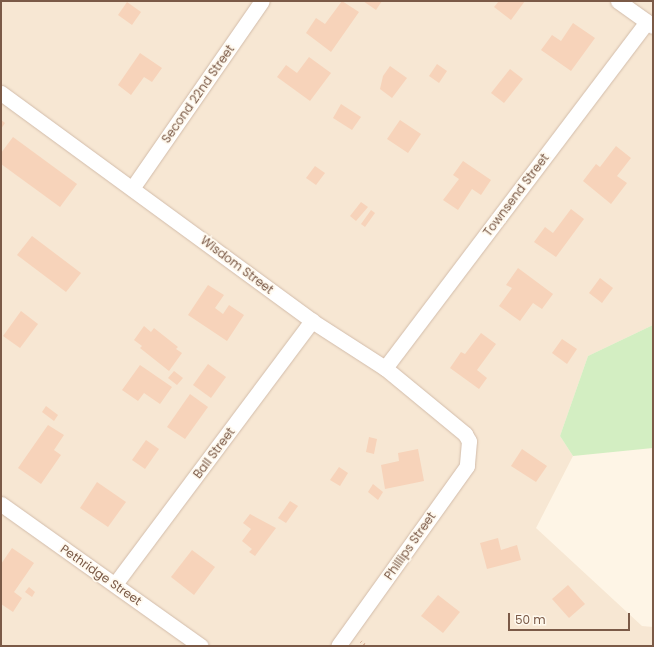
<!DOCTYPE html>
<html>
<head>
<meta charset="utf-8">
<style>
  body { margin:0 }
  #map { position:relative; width:654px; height:647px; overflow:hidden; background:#fef5e6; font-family:Poppins,sans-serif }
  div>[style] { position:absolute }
  .residential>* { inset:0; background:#f7e7d3 }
  .green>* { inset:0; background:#d3eec2 }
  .building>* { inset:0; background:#f7d3ba }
  .path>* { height:2.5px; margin-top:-1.25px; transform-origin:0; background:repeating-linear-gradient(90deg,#dcb69d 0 1px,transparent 0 4px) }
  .roads { filter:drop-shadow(0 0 1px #d2bcaa) drop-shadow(0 0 1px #d2bcaa) }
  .minor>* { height:15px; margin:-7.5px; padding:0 7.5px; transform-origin:7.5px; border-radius:7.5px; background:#fff }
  span { translate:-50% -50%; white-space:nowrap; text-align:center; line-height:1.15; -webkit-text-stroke:3.5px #fff9ee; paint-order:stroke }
  .street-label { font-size:12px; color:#7b5a47 }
  .frame { position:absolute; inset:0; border:2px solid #7b5a47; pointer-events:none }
  .scale { position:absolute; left:508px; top:613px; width:122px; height:18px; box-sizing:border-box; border:2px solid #7b5a47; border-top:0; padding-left:5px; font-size:12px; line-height:14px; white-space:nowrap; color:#7b5a47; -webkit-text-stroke:3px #fff9ee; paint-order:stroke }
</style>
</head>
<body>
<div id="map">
  <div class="residential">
    <i style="clip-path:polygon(1px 1px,653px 1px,653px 325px,588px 356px,560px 436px,573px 456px,536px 528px,642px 626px,653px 627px,653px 646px,1px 646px)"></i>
  </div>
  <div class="green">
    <i style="clip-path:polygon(653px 325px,653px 448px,573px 456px,560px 436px,588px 356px)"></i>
  </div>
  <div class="building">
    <i style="clip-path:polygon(342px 1px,359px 12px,331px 52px,306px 33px,316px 18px,325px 24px)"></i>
    <i style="clip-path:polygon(363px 1px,382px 1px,376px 10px)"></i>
    <i style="clip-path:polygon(499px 1px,525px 1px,511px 20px,494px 7px)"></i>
    <i style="clip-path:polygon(127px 2px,141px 12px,132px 25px,118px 15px)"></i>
    <i style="clip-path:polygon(573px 23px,595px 38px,571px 71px,541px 50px,552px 35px,561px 41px)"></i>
    <i style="clip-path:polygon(140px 53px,162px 68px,152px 82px,144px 77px,131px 95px,118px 85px)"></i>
    <i style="clip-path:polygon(309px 57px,331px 73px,310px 101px,277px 77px,286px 65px,297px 73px)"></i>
    <i style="clip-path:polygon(437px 64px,447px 71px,439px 83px,429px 76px)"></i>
    <i style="clip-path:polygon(390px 66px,407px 78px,392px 98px,380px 89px,383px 76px)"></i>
    <i style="clip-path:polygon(510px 69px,523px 79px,504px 103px,491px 93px)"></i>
    <i style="clip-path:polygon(341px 104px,361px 117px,352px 130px,333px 118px)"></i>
    <i style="clip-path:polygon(1px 120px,5px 123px,1px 129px)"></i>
    <i style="clip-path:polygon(400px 120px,421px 134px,408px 153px,387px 139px)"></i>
    <i style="clip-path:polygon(13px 137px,77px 184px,60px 207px,1px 164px,1px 153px)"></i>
    <i style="clip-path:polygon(616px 146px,631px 158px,617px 176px,627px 183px,611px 204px,583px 181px,596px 164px,600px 167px)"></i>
    <i style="clip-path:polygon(463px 161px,491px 180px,481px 195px,472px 189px,458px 210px,443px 200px,459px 179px,453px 175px)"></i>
    <i style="clip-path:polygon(315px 166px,325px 173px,316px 185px,306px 178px)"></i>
    <i style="clip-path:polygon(361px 202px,368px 207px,356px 221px,350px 216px)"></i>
    <i style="clip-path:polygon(571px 209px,584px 219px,556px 257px,534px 242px,545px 227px,553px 233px)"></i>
    <i style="clip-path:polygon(371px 210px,375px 213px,365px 227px,361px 224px)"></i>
    <i style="clip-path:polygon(32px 236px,81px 273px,66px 292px,17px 255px)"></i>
    <i style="clip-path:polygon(518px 268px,553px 294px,542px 309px,533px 303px,520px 321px,499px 306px,512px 288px,506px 285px)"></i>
    <i style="clip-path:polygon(600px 278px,613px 288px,602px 303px,589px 293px)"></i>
    <i style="clip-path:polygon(208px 285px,224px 295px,215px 308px,223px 314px,229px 305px,244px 315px,227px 341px,188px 315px)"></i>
    <i style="clip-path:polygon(21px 311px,38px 324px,20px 348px,3px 336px)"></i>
    <i style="clip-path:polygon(144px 326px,151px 332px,154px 328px,178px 347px,176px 349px,182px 353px,169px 371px,140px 348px,142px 346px,134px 340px)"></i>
    <i style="clip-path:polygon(481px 333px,496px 344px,477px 370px,487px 378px,479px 389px,450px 368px,461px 352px,465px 354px)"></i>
    <i style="clip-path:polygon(562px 339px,577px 349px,567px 364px,552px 353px)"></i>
    <i style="clip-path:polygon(208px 364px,226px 377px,211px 398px,193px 385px)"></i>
    <i style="clip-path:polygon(140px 365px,172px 387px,160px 404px,144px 393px,138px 401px,122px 390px)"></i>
    <i style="clip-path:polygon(174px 371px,183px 378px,177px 385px,168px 378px)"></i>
    <i style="clip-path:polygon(190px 394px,208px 407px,185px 439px,167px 427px)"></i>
    <i style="clip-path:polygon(46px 406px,58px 415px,54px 421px,42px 412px)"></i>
    <i style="clip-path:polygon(48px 425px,64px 435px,54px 450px,61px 455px,41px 484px,18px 468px)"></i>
    <i style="clip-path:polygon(369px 437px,377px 439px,374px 454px,366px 452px)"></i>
    <i style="clip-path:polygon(146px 440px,159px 449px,145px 469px,132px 460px)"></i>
    <i style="clip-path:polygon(418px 449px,424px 481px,385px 489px,381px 465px,399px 461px,398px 453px)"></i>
    <i style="clip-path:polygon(522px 449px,547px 466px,536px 482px,511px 466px)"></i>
    <i style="clip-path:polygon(339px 467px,348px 473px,340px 486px,330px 480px)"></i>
    <i style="clip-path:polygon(97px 482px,126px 502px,108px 527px,80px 508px)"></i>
    <i style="clip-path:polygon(373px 484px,383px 492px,378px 500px,368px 492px)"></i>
    <i style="clip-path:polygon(290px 501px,298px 506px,286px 523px,278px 518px)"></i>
    <i style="clip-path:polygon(250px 514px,276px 528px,255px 556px,249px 552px,252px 549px,242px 541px,251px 529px,243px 523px)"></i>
    <i style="clip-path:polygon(498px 538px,501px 550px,517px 545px,521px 560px,487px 569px,480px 543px)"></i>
    <i style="clip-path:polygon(12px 548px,34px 563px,14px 592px,22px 598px,13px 612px,1px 604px,1px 564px)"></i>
    <i style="clip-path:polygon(192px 550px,215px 567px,194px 595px,171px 577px)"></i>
    <i style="clip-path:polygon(568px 585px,585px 604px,569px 618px,552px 599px)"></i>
    <i style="clip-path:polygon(29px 587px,35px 592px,32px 597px,25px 592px)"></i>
    <i style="clip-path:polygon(438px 595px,460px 612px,443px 633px,421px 616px)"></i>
  </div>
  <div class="path">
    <i style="left:361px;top:641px;width:7px;rotate:45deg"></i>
  </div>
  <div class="roads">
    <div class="minor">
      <i style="left:618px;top:1px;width:43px;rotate:35.5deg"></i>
      <i style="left:1px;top:93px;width:386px;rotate:36.2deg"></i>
      <i style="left:312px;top:321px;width:87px;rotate:32.8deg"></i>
      <i style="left:385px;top:368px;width:104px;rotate:39.5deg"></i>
      <i style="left:465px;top:434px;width:8px;rotate:60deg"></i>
      <i style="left:469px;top:441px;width:25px;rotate:95deg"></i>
      <i style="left:467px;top:466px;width:221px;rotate:125.6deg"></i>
      <i style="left:133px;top:187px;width:226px;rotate:-55.3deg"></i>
      <i style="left:385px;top:368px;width:434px;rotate:-52.9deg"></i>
      <i style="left:1px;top:504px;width:245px;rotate:35.4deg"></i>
      <i style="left:115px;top:584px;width:329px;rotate:-53.2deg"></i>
    </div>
  </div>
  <div class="street-label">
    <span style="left:198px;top:94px;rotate:-55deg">Second 22nd Street</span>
    <span style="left:516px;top:195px;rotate:-53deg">Townsend Street</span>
    <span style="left:237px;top:265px;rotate:37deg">Wisdom Street</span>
    <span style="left:214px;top:453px;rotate:-53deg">Ball Street</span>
    <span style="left:410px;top:546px;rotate:-55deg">Phillips Street</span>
    <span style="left:101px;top:575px;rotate:35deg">Pethridge Street</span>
  </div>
  <div class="frame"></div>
  <div class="scale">50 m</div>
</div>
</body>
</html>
